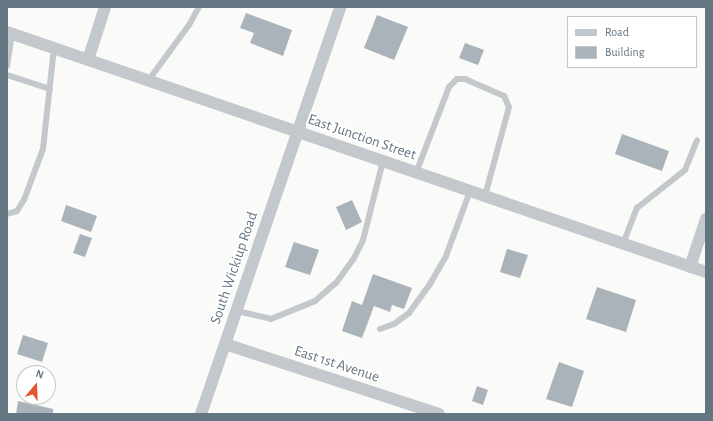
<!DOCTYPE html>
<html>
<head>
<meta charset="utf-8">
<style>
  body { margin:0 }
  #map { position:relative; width:713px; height:421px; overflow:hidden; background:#fafaf8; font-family:"Alegreya Sans",sans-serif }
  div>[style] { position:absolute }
  .building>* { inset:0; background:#aab3b9 }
  .service>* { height:6px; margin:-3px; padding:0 3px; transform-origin:3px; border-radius:3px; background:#c3c8cc }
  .minor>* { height:12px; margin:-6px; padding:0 6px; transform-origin:6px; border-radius:6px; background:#c3c8cc }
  span { translate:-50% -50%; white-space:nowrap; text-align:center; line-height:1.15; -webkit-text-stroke:4px #fff; paint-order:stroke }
  .street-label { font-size:15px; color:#657683 }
  .frame { position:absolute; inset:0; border:8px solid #657683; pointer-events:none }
  .legend { position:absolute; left:567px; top:16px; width:130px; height:52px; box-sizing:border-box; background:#fff; border:1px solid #c1c8cd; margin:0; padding:5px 7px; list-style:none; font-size:12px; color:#657683 }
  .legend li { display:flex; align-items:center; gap:8px; height:20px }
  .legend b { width:20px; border:1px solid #c1c8cd }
  .north { position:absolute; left:16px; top:365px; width:40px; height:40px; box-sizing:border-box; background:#fff; border:1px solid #c1c8cd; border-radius:50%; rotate:19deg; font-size:11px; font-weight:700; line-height:16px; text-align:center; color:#657683 }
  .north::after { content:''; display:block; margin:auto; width:14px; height:18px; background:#e4572e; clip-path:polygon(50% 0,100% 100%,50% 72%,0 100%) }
</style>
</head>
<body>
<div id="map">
  <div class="building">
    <i style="clip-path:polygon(246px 13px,292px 30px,283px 56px,250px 43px,254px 33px,240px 28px)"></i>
    <i style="clip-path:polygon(377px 15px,408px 27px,394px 60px,364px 48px)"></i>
    <i style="clip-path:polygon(465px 43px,484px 50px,478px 65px,459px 58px)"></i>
    <i style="clip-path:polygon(622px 134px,669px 151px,662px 171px,615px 154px)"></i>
    <i style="clip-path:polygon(352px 200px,362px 222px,346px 230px,336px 207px)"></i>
    <i style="clip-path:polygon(66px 205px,97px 216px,91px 232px,61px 221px)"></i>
    <i style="clip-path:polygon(80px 234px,92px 238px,85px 257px,73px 253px)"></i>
    <i style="clip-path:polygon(294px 242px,319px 250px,310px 275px,285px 267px)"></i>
    <i style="clip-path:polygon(507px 249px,528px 255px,520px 278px,500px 272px)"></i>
    <i style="clip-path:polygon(373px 274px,412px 288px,404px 309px,392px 305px,390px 312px,374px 306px,362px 338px,342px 331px,352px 301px,362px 305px)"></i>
    <i style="clip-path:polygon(597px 287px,636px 300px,626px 332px,586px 319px)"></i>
    <i style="clip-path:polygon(23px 335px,48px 343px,42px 362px,17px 354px)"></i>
    <i style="clip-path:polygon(559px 362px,584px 371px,572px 407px,546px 399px)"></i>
    <i style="clip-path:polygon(477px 386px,488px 390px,483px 405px,472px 401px)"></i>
    <i style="clip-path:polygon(18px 401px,53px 409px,53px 414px,16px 414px)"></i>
  </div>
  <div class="service">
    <i style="left:7px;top:66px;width:32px;rotate:-81deg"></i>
    <i style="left:7px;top:75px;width:45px;rotate:18deg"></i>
    <i style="left:148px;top:81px;width:69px;rotate:-53.8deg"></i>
    <i style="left:189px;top:25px;width:21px;rotate:-61deg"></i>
    <i style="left:416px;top:173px;width:92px;rotate:-69deg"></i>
    <i style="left:449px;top:87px;width:11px;rotate:-45deg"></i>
    <i style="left:457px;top:79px;width:8px"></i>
    <i style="left:465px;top:79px;width:43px;rotate:23.6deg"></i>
    <i style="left:504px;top:96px;width:12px;rotate:66deg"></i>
    <i style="left:509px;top:107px;width:92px;rotate:105.1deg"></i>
    <i style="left:7px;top:214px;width:10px;rotate:-17deg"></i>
    <i style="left:17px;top:211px;width:13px;rotate:-58deg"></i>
    <i style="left:24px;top:200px;width:54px;rotate:-69.6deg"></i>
    <i style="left:43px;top:149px;width:102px;rotate:-83.8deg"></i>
    <i style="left:623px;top:244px;width:39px;rotate:-69deg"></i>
    <i style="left:637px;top:208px;width:61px;rotate:-38.4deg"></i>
    <i style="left:685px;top:170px;width:32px;rotate:-68deg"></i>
    <i style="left:237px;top:311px;width:35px;rotate:13deg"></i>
    <i style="left:271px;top:319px;width:48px;rotate:-22.2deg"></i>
    <i style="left:315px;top:301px;width:28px;rotate:-41deg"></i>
    <i style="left:336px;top:283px;width:29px;rotate:-54deg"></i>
    <i style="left:353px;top:260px;width:22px;rotate:-63deg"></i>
    <i style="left:363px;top:240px;width:81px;rotate:-75.8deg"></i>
    <i style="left:380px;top:329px;width:15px;rotate:-20deg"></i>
    <i style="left:394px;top:324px;width:19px;rotate:-36deg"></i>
    <i style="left:409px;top:313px;width:36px;rotate:-54deg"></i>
    <i style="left:430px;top:284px;width:32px;rotate:-60deg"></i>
    <i style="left:446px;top:256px;width:69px;rotate:-69.7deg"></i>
  </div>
  <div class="minor">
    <i style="left:7px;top:32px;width:739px;rotate:18.95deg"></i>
    <i style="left:88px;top:60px;width:56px;rotate:-72.2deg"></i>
    <i style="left:690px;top:267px;width:51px;rotate:-71.6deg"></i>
    <i style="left:225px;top:344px;width:225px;rotate:18.1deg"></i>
    <i style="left:201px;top:414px;width:430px;rotate:-71.1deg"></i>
  </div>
  <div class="street-label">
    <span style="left:362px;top:137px;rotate:19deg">East Junction Street</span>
    <span style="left:234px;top:268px;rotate:-71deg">South Wickiup Road</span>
    <span style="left:337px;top:364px;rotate:18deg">East 1st Avenue</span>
  </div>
  <div class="frame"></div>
  <ul class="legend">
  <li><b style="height:5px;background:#c3c8cc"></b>Road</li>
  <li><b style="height:11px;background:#aab3b9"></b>Building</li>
  </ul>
  <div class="north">N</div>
</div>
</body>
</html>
